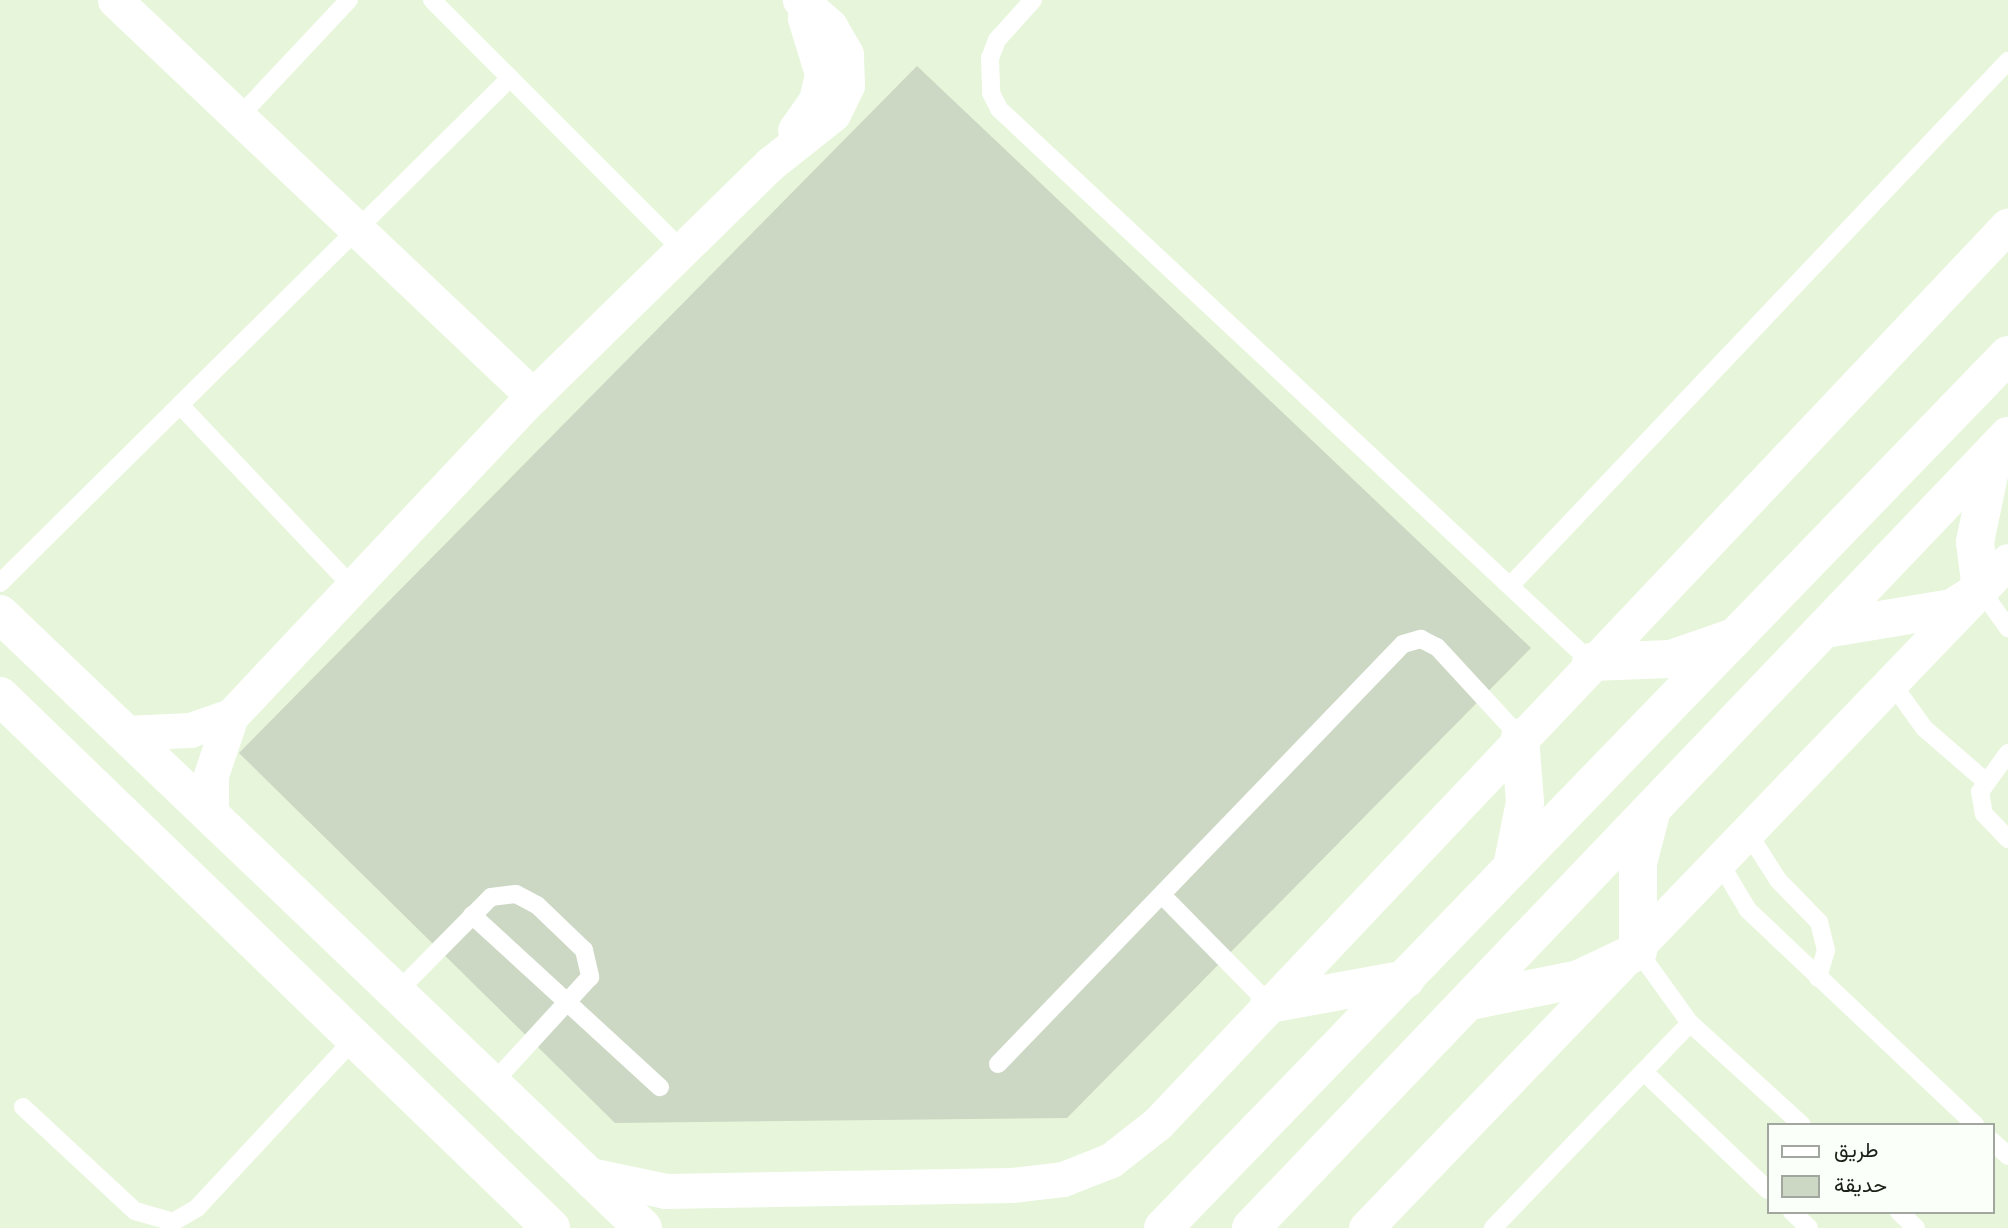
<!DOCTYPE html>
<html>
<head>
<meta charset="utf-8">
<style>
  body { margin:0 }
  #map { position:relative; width:2008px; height:1228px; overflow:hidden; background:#e7f6da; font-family:Overpass,Vazirmatn,sans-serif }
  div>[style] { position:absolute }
  .green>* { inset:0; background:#ccd8c3 }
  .service>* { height:18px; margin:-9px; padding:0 9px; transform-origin:9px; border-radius:9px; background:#fff }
  .minor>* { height:35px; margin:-17.5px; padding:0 17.5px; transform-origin:17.5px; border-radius:17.5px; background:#fff }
  .tertiary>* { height:38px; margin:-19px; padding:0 19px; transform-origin:19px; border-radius:19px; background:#fff }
  .secondary>* { height:38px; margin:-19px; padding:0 19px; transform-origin:19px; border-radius:19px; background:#fff }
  span { translate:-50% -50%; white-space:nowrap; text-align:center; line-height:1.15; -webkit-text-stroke:7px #fbfff9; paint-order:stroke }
  .legend { position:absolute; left:1767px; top:1123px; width:228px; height:91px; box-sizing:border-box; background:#fbfff9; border:2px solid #a1a69e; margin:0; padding:9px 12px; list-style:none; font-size:21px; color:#1a2016 }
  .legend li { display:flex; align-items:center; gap:14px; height:35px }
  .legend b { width:35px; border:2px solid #a1a69e }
</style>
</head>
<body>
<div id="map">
  <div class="green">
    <i style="clip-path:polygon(917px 66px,1531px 648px,1067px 1118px,615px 1123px,239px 753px)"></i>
  </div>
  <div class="service">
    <i style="left:432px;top:0;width:352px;rotate:45deg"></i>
    <i style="left:1033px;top:0;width:54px;rotate:132deg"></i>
    <i style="left:997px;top:40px;width:19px;rotate:111deg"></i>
    <i style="left:990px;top:58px;width:35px;rotate:88deg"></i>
    <i style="left:991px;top:93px;width:18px;rotate:63deg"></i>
    <i style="left:999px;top:109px;width:810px;rotate:43.05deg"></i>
    <i style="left:238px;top:118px;width:162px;rotate:-46.8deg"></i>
    <i style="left:180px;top:405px;width:250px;rotate:46.5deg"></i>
    <i style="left:0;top:583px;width:718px;rotate:-44.72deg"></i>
    <i style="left:1510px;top:586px;width:724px;rotate:-46.51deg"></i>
    <i style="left:1981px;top:590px;width:47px;rotate:54.6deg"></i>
    <i style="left:1891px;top:682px;width:57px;rotate:54.3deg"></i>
    <i style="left:1924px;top:728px;width:79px;rotate:40.9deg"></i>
    <i style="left:2008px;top:753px;width:48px;rotate:125.7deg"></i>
    <i style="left:1980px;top:792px;width:22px;rotate:80deg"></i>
    <i style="left:1984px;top:814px;width:35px;rotate:46deg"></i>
    <i style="left:1748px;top:833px;width:56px;rotate:57.4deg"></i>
    <i style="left:1778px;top:880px;width:59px;rotate:45.7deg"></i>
    <i style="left:1819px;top:922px;width:29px;rotate:76deg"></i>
    <i style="left:1826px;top:950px;width:29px;rotate:106deg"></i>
    <i style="left:1720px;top:863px;width:55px;rotate:59.2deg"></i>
    <i style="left:1748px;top:910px;width:313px;rotate:43.4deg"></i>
    <i style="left:1162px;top:895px;width:153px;rotate:45.5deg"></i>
    <i style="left:472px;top:915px;width:255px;rotate:42.5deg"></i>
    <i style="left:1638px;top:951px;width:89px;rotate:54.2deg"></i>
    <i style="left:1690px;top:1023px;width:151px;rotate:42.3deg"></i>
    <i style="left:396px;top:993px;width:135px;rotate:-45.3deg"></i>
    <i style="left:491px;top:897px;width:25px;rotate:-7deg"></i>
    <i style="left:516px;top:894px;width:24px;rotate:28deg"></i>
    <i style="left:537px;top:905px;width:65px;rotate:43.8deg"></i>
    <i style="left:584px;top:950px;width:28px;rotate:77deg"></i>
    <i style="left:590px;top:977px;width:145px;rotate:132.5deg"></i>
    <i style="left:998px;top:1064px;width:583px;rotate:-46.04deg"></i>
    <i style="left:1403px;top:644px;width:19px;rotate:-16deg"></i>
    <i style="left:1421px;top:639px;width:18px;rotate:27deg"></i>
    <i style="left:1437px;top:647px;width:122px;rotate:47.3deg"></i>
    <i style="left:1644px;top:1072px;width:171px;rotate:43.6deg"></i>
    <i style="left:23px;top:1107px;width:153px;rotate:42.9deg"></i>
    <i style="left:135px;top:1211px;width:40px;rotate:16deg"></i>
    <i style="left:173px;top:1222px;width:28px;rotate:-30deg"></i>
    <i style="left:197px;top:1208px;width:232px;rotate:-47.1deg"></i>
    <i style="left:1992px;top:1141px;width:22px;rotate:43deg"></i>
    <i style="left:1792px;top:1212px;width:23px;rotate:43deg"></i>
    <i style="left:1899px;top:1212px;width:23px;rotate:43deg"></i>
    <i style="left:1493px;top:1228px;width:284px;rotate:-46.1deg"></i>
  </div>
  <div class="minor">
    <i style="left:115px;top:0;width:576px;rotate:43.45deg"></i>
    <i style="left:795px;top:130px;width:37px;rotate:-55deg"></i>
    <i style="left:816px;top:100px;width:27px;rotate:-77deg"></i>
    <i style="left:822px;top:74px;width:59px;rotate:-106.9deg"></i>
    <i style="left:125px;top:733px;width:65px;rotate:-2.6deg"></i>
    <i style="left:190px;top:730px;width:43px;rotate:-18.9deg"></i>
    <i style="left:211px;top:817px;width:42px;rotate:-90deg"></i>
    <i style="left:211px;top:775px;width:62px;rotate:-71.3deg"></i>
    <i style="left:231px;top:716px;width:440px;rotate:-46.7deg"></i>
    <i style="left:533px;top:396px;width:332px;rotate:-44.4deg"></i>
    <i style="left:770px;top:164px;width:80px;rotate:-38.4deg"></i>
    <i style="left:833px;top:114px;width:32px;rotate:-64deg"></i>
    <i style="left:847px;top:85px;width:31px;rotate:-92deg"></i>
    <i style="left:846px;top:54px;width:32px;rotate:-120deg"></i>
    <i style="left:830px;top:26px;width:40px;rotate:-139deg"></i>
    <i style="left:586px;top:1174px;width:81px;rotate:12.1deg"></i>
    <i style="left:665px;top:1191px;width:347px;rotate:-1deg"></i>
    <i style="left:1012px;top:1185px;width:51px;rotate:-6.7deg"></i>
    <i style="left:1063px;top:1179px;width:52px;rotate:-21.6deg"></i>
    <i style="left:1111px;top:1160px;width:60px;rotate:-38.2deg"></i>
    <i style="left:1158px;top:1123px;width:1236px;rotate:-46.57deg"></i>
    <i style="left:1366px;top:1228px;width:926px;rotate:-46.09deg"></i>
  </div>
  <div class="tertiary">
    <i style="left:0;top:614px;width:889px;rotate:43.68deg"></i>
    <i style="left:0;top:696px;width:766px;rotate:43.99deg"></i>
  </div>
  <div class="secondary">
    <i style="left:1825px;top:629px;width:129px;rotate:-9.4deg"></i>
    <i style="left:1952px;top:608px;width:34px;rotate:-32deg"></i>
    <i style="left:1981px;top:590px;width:48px;rotate:-97.1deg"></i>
    <i style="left:1975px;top:542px;width:93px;rotate:-78.2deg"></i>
    <i style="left:1591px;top:662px;width:80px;rotate:-2.1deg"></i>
    <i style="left:1671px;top:659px;width:65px;rotate:-19deg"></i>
    <i style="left:1512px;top:867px;width:66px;rotate:-78.7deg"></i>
    <i style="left:1525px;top:802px;width:65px;rotate:-94.4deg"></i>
    <i style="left:1470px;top:1001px;width:111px;rotate:-11.4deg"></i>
    <i style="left:1579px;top:979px;width:65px;rotate:-25.4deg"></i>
    <i style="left:1638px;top:951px;width:88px;rotate:-90deg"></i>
    <i style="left:1638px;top:863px;width:52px;rotate:-75.4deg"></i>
    <i style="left:1269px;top:1004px;width:139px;rotate:-10.3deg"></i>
    <i style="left:1163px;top:1228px;width:1215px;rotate:-45.93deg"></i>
    <i style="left:1251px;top:1228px;width:1096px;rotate:-46.29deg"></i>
  </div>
  <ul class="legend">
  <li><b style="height:9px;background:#fff"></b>طريق</li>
  <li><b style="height:19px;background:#ccd8c3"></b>حديقة</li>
  </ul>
</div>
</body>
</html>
